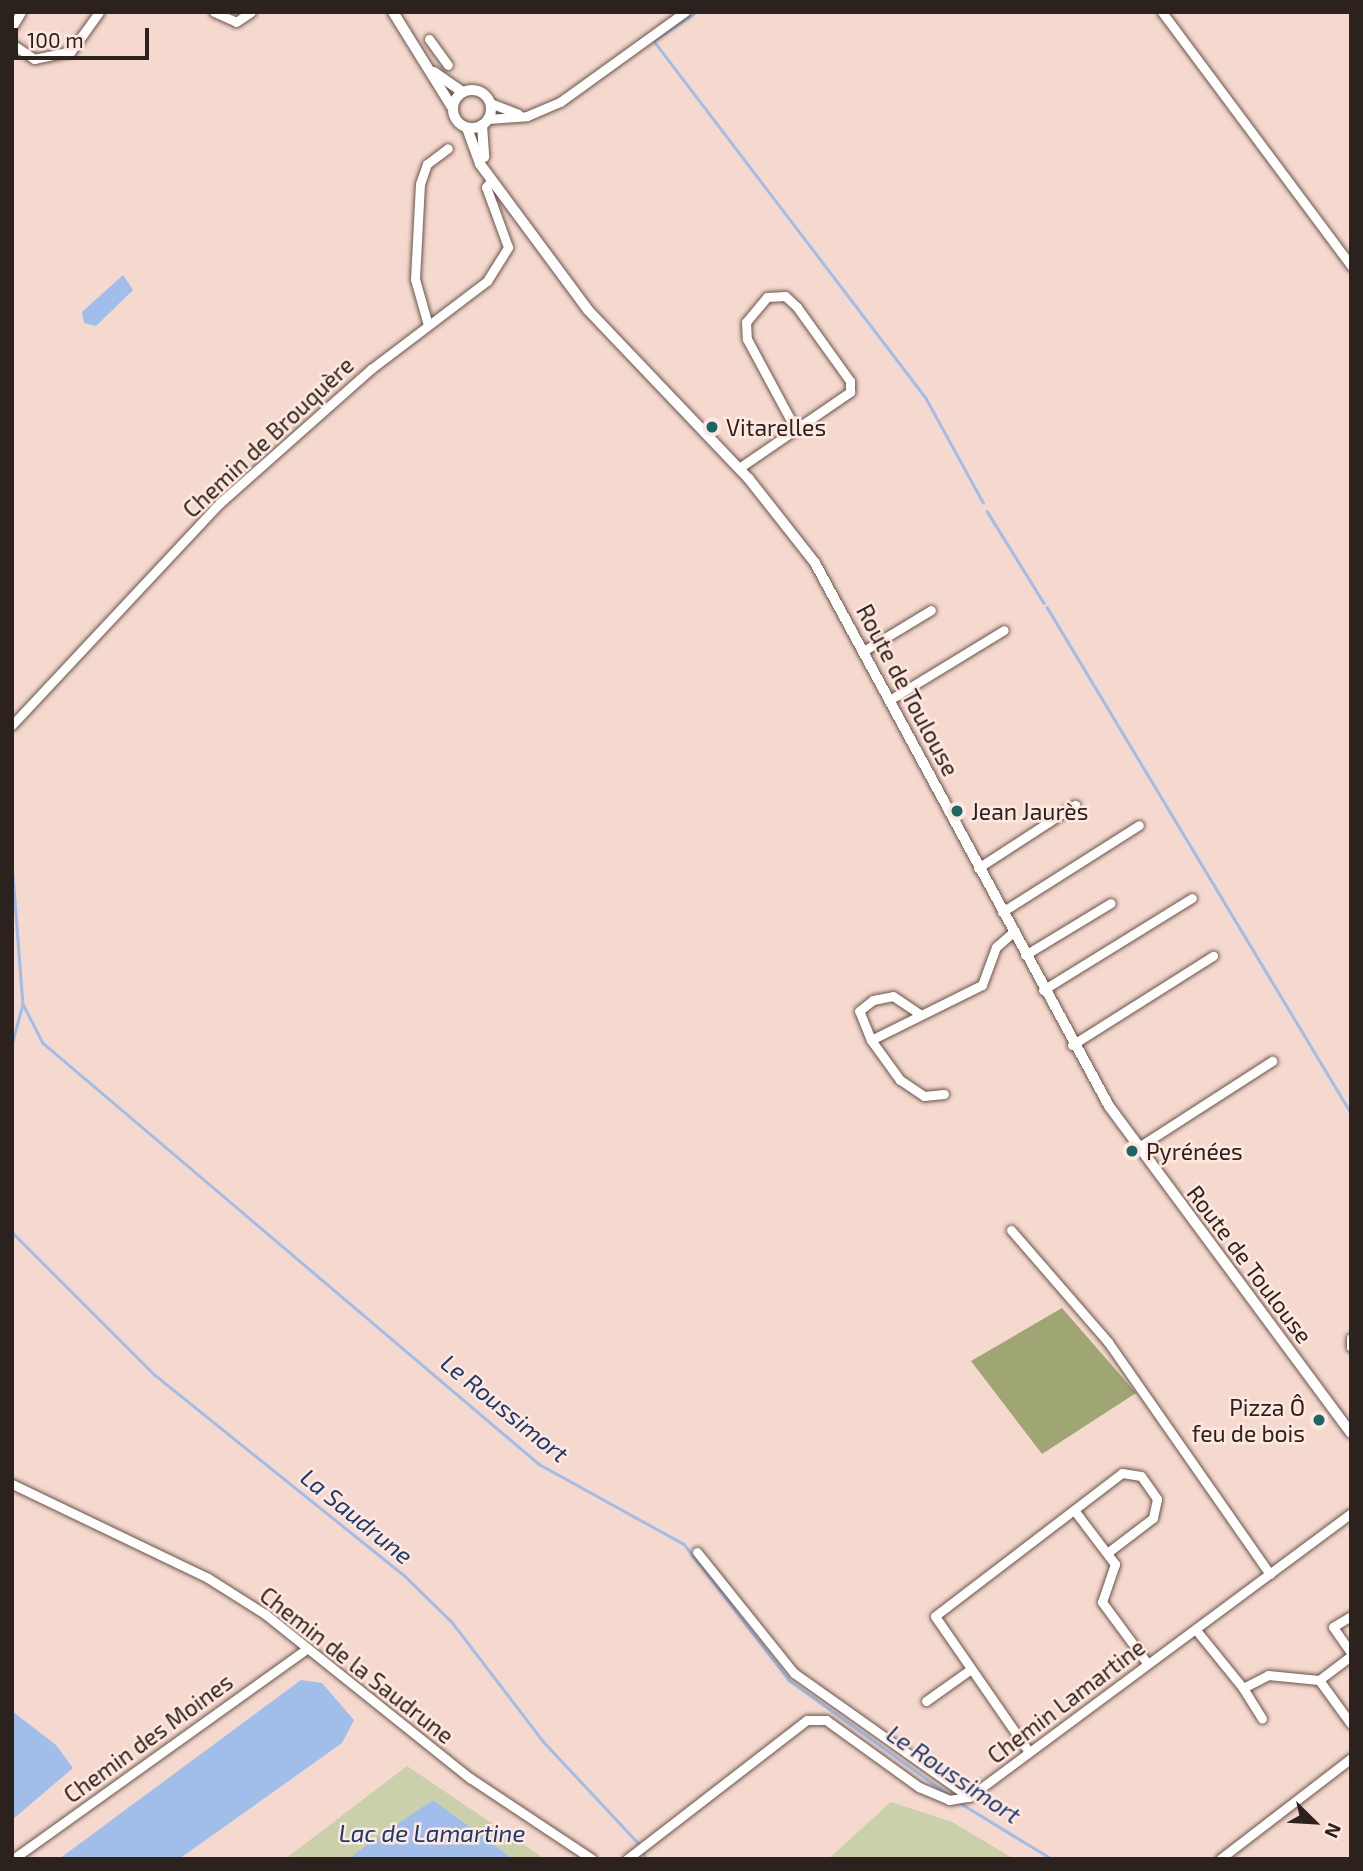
<!DOCTYPE html>
<html>
<head>
<meta charset="utf-8">
<style>
  body { margin:0 }
  #map { position:relative; width:1363px; height:1871px; overflow:hidden; background:#f5d9ce; font-family:"Exo 2",sans-serif }
  div>[style] { position:absolute }
  .green>* { inset:0; background:#cad0a9 }
  .forest>* { inset:0; background:#9fa673 }
  .water>* { inset:0; background:#a1bde9 }
  .stream>* { height:2.5px; margin:-1.25px; padding:0 1.25px; transform-origin:1.25px; border-radius:1.25px; background:#a1bde9 }
  .roads { filter:drop-shadow(0 0 2px #6b544a) drop-shadow(0 0 2px #6b544a) }
  .minor>* { height:9px; margin:-4.5px; padding:0 4.5px; transform-origin:4.5px; border-radius:4.5px; background:#fff }
  .major>* { height:10px; margin:-5px; padding:0 5px; transform-origin:5px; border-radius:5px; background:#fff }
  .major>.ring { margin:-5px; padding:0; box-sizing:content-box; background:none; border:10px solid #fff; border-radius:50% }
  .dots>* { width:19px; height:19px; translate:-50% -50%; box-sizing:border-box; border:4px solid #ffe8df; border-radius:50% }
  span { translate:-50% -50%; white-space:nowrap; text-align:center; line-height:1.15; -webkit-text-stroke:5px #ffe8df; paint-order:stroke }
  .poi-label { font-size:23px; color:#2b211d }
  .left { translate:0 -50%; text-align:left }
  .right { translate:-100% -50%; text-align:right }
  .street-label { font-size:23px; color:#2b211d }
  .water-label { font-size:24px; color:#19396f; font-style:italic }
  .frame { position:absolute; inset:0; border:14px solid #2b211d; pointer-events:none }
  .north { position:absolute; left:1279px; top:1787px; width:70px; height:70px; -webkit-text-stroke:5px #ffe8df; paint-order:stroke; rotate:114deg; font-size:19px; font-weight:700; line-height:28px; text-align:center; color:#2b211d }
  .north::after { content:''; display:block; margin:auto; width:24px; height:32px; background:#2b211d; clip-path:polygon(50% 0,100% 100%,50% 72%,0 100%) }
  .scale { position:absolute; left:14px; top:28px; width:135px; height:32px; box-sizing:border-box; border:4px solid #2b211d; border-top:0; padding-left:9px; font-size:21px; line-height:24px; white-space:nowrap; color:#2b211d; -webkit-text-stroke:5px #ffe8df; paint-order:stroke }
</style>
</head>
<body>
<div id="map">
  <div class="green">
    <i style="clip-path:polygon(407px 1766px,545px 1859px,513px 1859px,433px 1800px,349px 1859px,285px 1859px)"></i>
    <i style="clip-path:polygon(891px 1802px,952px 1822px,1014px 1859px,828px 1859px)"></i>
  </div>
  <div class="forest">
    <i style="clip-path:polygon(1062px 1308px,1136px 1393px,1042px 1454px,971px 1361px)"></i>
  </div>
  <div class="water">
    <i style="clip-path:polygon(123px 275px,133px 290px,96px 326px,84px 323px,82px 312px)"></i>
    <i style="clip-path:polygon(301px 1680px,322px 1683px,354px 1720px,342px 1743px,179px 1859px,59px 1859px)"></i>
    <i style="clip-path:polygon(12px 1711px,56px 1745px,73px 1768px,12px 1820px)"></i>
    <i style="clip-path:polygon(433px 1800px,513px 1859px,349px 1859px,372px 1841px)"></i>
  </div>
  <div class="stream">
    <i style="left:697px;top:12px;width:52px;rotate:146deg"></i>
    <i style="left:654px;top:41px;width:449px;rotate:52.7deg"></i>
    <i style="left:926px;top:398px;width:119px;rotate:61.3deg"></i>
    <i style="left:987px;top:511px;width:108px;rotate:58.2deg"></i>
    <i style="left:1047px;top:607px;width:590px;rotate:59deg"></i>
    <i style="left:12px;top:862px;width:142px;rotate:85.6deg"></i>
    <i style="left:23px;top:1004px;width:42px;rotate:105deg"></i>
    <i style="left:23px;top:1004px;width:44px;rotate:62.9deg"></i>
    <i style="left:43px;top:1043px;width:651px;rotate:40.32deg"></i>
    <i style="left:539px;top:1464px;width:166px;rotate:28.9deg"></i>
    <i style="left:684px;top:1544px;width:172px;rotate:52.3deg"></i>
    <i style="left:789px;top:1680px;width:201px;rotate:35.7deg"></i>
    <i style="left:12px;top:1232px;width:202px;rotate:45deg"></i>
    <i style="left:155px;top:1375px;width:322px;rotate:38.8deg"></i>
    <i style="left:406px;top:1577px;width:64px;rotate:44.4deg"></i>
    <i style="left:452px;top:1622px;width:150px;rotate:52.6deg"></i>
    <i style="left:543px;top:1741px;width:144px;rotate:47deg"></i>
    <i style="left:957px;top:1801px;width:111px;rotate:31.4deg"></i>
    <i style="left:643px;top:1852px;width:8px;rotate:67deg"></i>
  </div>
  <div class="roads">
    <div class="minor">
      <i style="left:214px;top:12px;width:24px;rotate:24deg"></i>
      <i style="left:236px;top:22px;width:18px;rotate:-34deg"></i>
      <i style="left:1162px;top:12px;width:317px;rotate:53.3deg"></i>
      <i style="left:12px;top:27px;width:17px;rotate:-59deg"></i>
      <i style="left:429px;top:39px;width:32px;rotate:54deg"></i>
      <i style="left:12px;top:44px;width:27px;rotate:34deg"></i>
      <i style="left:34px;top:59px;width:38px;rotate:-12deg"></i>
      <i style="left:71px;top:51px;width:48px;rotate:-54.3deg"></i>
      <i style="left:490px;top:103px;width:30px;rotate:21deg"></i>
      <i style="left:488px;top:119px;width:39px;rotate:-4deg"></i>
      <i style="left:527px;top:116px;width:36px;rotate:-23deg"></i>
      <i style="left:560px;top:102px;width:154px;rotate:-35.8deg"></i>
      <i style="left:428px;top:325px;width:48px;rotate:-105.8deg"></i>
      <i style="left:415px;top:279px;width:95px;rotate:-87deg"></i>
      <i style="left:420px;top:184px;width:21px;rotate:-71deg"></i>
      <i style="left:427px;top:164px;width:26px;rotate:-37deg"></i>
      <i style="left:739px;top:468px;width:135px;rotate:-34.4deg"></i>
      <i style="left:850px;top:392px;width:11px;rotate:-90deg"></i>
      <i style="left:850px;top:381px;width:91px;rotate:-125.6deg"></i>
      <i style="left:797px;top:307px;width:16px;rotate:-137deg"></i>
      <i style="left:785px;top:296px;width:18px;rotate:177deg"></i>
      <i style="left:767px;top:297px;width:33px;rotate:130deg"></i>
      <i style="left:746px;top:322px;width:17px;rotate:87deg"></i>
      <i style="left:747px;top:339px;width:101px;rotate:61.7deg"></i>
      <i style="left:865px;top:650px;width:77px;rotate:-31.2deg"></i>
      <i style="left:891px;top:699px;width:132px;rotate:-31.4deg"></i>
      <i style="left:12px;top:725px;width:304px;rotate:-46.9deg"></i>
      <i style="left:220px;top:503px;width:202px;rotate:-41.6deg"></i>
      <i style="left:371px;top:369px;width:146px;rotate:-37.2deg"></i>
      <i style="left:487px;top:281px;width:40px;rotate:-58deg"></i>
      <i style="left:508px;top:247px;width:64px;rotate:-110.1deg"></i>
      <i style="left:486px;top:187px;width:9px;rotate:-49deg"></i>
      <i style="left:978px;top:868px;width:116px;rotate:-33deg"></i>
      <i style="left:1002px;top:912px;width:162px;rotate:-32.4deg"></i>
      <i style="left:1025px;top:955px;width:100px;rotate:-31.2deg"></i>
      <i style="left:1043px;top:990px;width:175px;rotate:-31.7deg"></i>
      <i style="left:871px;top:1040px;width:31px;rotate:-112deg"></i>
      <i style="left:859px;top:1011px;width:18px;rotate:-38deg"></i>
      <i style="left:873px;top:1000px;width:20px;rotate:-11deg"></i>
      <i style="left:893px;top:996px;width:32px;rotate:34deg"></i>
      <i style="left:1072px;top:1045px;width:167px;rotate:-32.3deg"></i>
      <i style="left:944px;top:1094px;width:20px;rotate:174deg"></i>
      <i style="left:924px;top:1096px;width:29px;rotate:-146deg"></i>
      <i style="left:900px;top:1080px;width:49px;rotate:-125.9deg"></i>
      <i style="left:871px;top:1040px;width:124px;rotate:-26.4deg"></i>
      <i style="left:982px;top:985px;width:40px;rotate:-69.8deg"></i>
      <i style="left:996px;top:947px;width:23px;rotate:-41deg"></i>
      <i style="left:1137px;top:1148px;width:161px;rotate:-32.8deg"></i>
      <i style="left:1011px;top:1230px;width:148px;rotate:49.1deg"></i>
      <i style="left:1108px;top:1342px;width:283px;rotate:55.1deg"></i>
      <i style="left:1351px;top:1338px;width:9px;rotate:90deg"></i>
      <i style="left:12px;top:1484px;width:217px;rotate:25.6deg"></i>
      <i style="left:208px;top:1578px;width:67px;rotate:32.3deg"></i>
      <i style="left:265px;top:1614px;width:263px;rotate:38.7deg"></i>
      <i style="left:470px;top:1778px;width:146px;rotate:33.6deg"></i>
      <i style="left:1074px;top:1510px;width:68px;rotate:52.8deg"></i>
      <i style="left:1115px;top:1564px;width:40px;rotate:108.9deg"></i>
      <i style="left:1102px;top:1602px;width:76px;rotate:53.6deg"></i>
      <i style="left:697px;top:1552px;width:155px;rotate:51.3deg"></i>
      <i style="left:794px;top:1673px;width:214px;rotate:35.3deg"></i>
      <i style="left:1351px;top:1616px;width:21px;rotate:149deg"></i>
      <i style="left:1333px;top:1627px;width:32px;rotate:55deg"></i>
      <i style="left:1196px;top:1630px;width:75px;rotate:51deg"></i>
      <i style="left:1243px;top:1688px;width:28px;rotate:-27deg"></i>
      <i style="left:1268px;top:1675px;width:51px;rotate:5.6deg"></i>
      <i style="left:1319px;top:1680px;width:54px;rotate:54deg"></i>
      <i style="left:1319px;top:1680px;width:40px;rotate:-37deg"></i>
      <i style="left:1243px;top:1688px;width:36px;rotate:58deg"></i>
      <i style="left:926px;top:1701px;width:55px;rotate:-35.4deg"></i>
      <i style="left:1029px;top:1752px;width:165px;rotate:-124.7deg"></i>
      <i style="left:935px;top:1616px;width:235px;rotate:-37.4deg"></i>
      <i style="left:1122px;top:1473px;width:19px;rotate:9deg"></i>
      <i style="left:1141px;top:1476px;width:28px;rotate:55deg"></i>
      <i style="left:1157px;top:1499px;width:19px;rotate:102deg"></i>
      <i style="left:1153px;top:1518px;width:58px;rotate:142.7deg"></i>
      <i style="left:13px;top:1859px;width:360px;rotate:-35.6deg"></i>
      <i style="left:627px;top:1859px;width:227px;rotate:-37.7deg"></i>
      <i style="left:807px;top:1720px;width:19px"></i>
      <i style="left:826px;top:1720px;width:115px;rotate:35.8deg"></i>
      <i style="left:919px;top:1787px;width:33px;rotate:23deg"></i>
      <i style="left:949px;top:1800px;width:20px;rotate:-9deg"></i>
      <i style="left:969px;top:1797px;width:476px;rotate:-36.6deg"></i>
      <i style="left:1220px;top:1859px;width:165px;rotate:-37.6deg"></i>
    </div>
    <div class="major">
      <i style="left:393px;top:12px;width:112px;rotate:58.2deg"></i>
      <i style="left:434px;top:72px;width:35px;rotate:35deg"></i>
      <i class="ring" style="left:453px;top:90px;width:28px;height:28px"></i>
      <i style="left:482px;top:125px;width:32px;rotate:86deg"></i>
      <i style="left:467px;top:128px;width:38px;rotate:70deg"></i>
      <i style="left:480px;top:164px;width:182px;rotate:53.5deg"></i>
      <i style="left:588px;top:310px;width:233px;rotate:46.4deg"></i>
      <i style="left:749px;top:479px;width:107px;rotate:51.8deg"></i>
      <i style="left:815px;top:563px;width:617px;rotate:61.57deg"></i>
      <i style="left:1109px;top:1106px;width:407px;rotate:53.5deg"></i>
    </div>
  </div>
  <div class="dots">
    <i style="left:712px;top:427px;background:#1a6765"></i>
    <i style="left:957px;top:811px;background:#1a6765"></i>
    <i style="left:1132px;top:1151px;background:#1a6765"></i>
    <i style="left:1319px;top:1420px;background:#1a6765"></i>
  </div>
  <div class="poi-label">
    <span class="left" style="left:726px;top:427px">Vitarelles</span>
    <span class="left" style="left:971px;top:811px">Jean Jaurès</span>
    <span class="left" style="left:1146px;top:1151px">Pyrénées</span>
    <span class="right" style="left:1305px;top:1420px">Pizza Ô<br>feu de bois</span>
  </div>
  <div class="street-label">
    <span style="left:268px;top:437px;rotate:-43deg">Chemin de Brouquère</span>
    <span style="left:908px;top:690px;rotate:62deg">Route de Toulouse</span>
    <span style="left:1250px;top:1264px;rotate:53deg">Route de Toulouse</span>
    <span style="left:357px;top:1665px;rotate:38deg">Chemin de la Saudrune</span>
    <span style="left:1066px;top:1701px;rotate:-37deg">Chemin Lamartine</span>
    <span style="left:148px;top:1738px;rotate:-36deg">Chemin des Moines</span>
  </div>
  <div class="water-label">
    <span style="left:505px;top:1408px;rotate:39deg">Le Roussimort</span>
    <span style="left:357px;top:1516px;rotate:39deg">La Saudrune</span>
    <span style="left:954px;top:1774px;rotate:34deg">Le Roussimort</span>
    <span style="left:432px;top:1833px">Lac de Lamartine</span>
  </div>
  <div class="frame"></div>
  <div class="north">N</div>
  <div class="scale">100 m</div>
</div>
</body>
</html>
